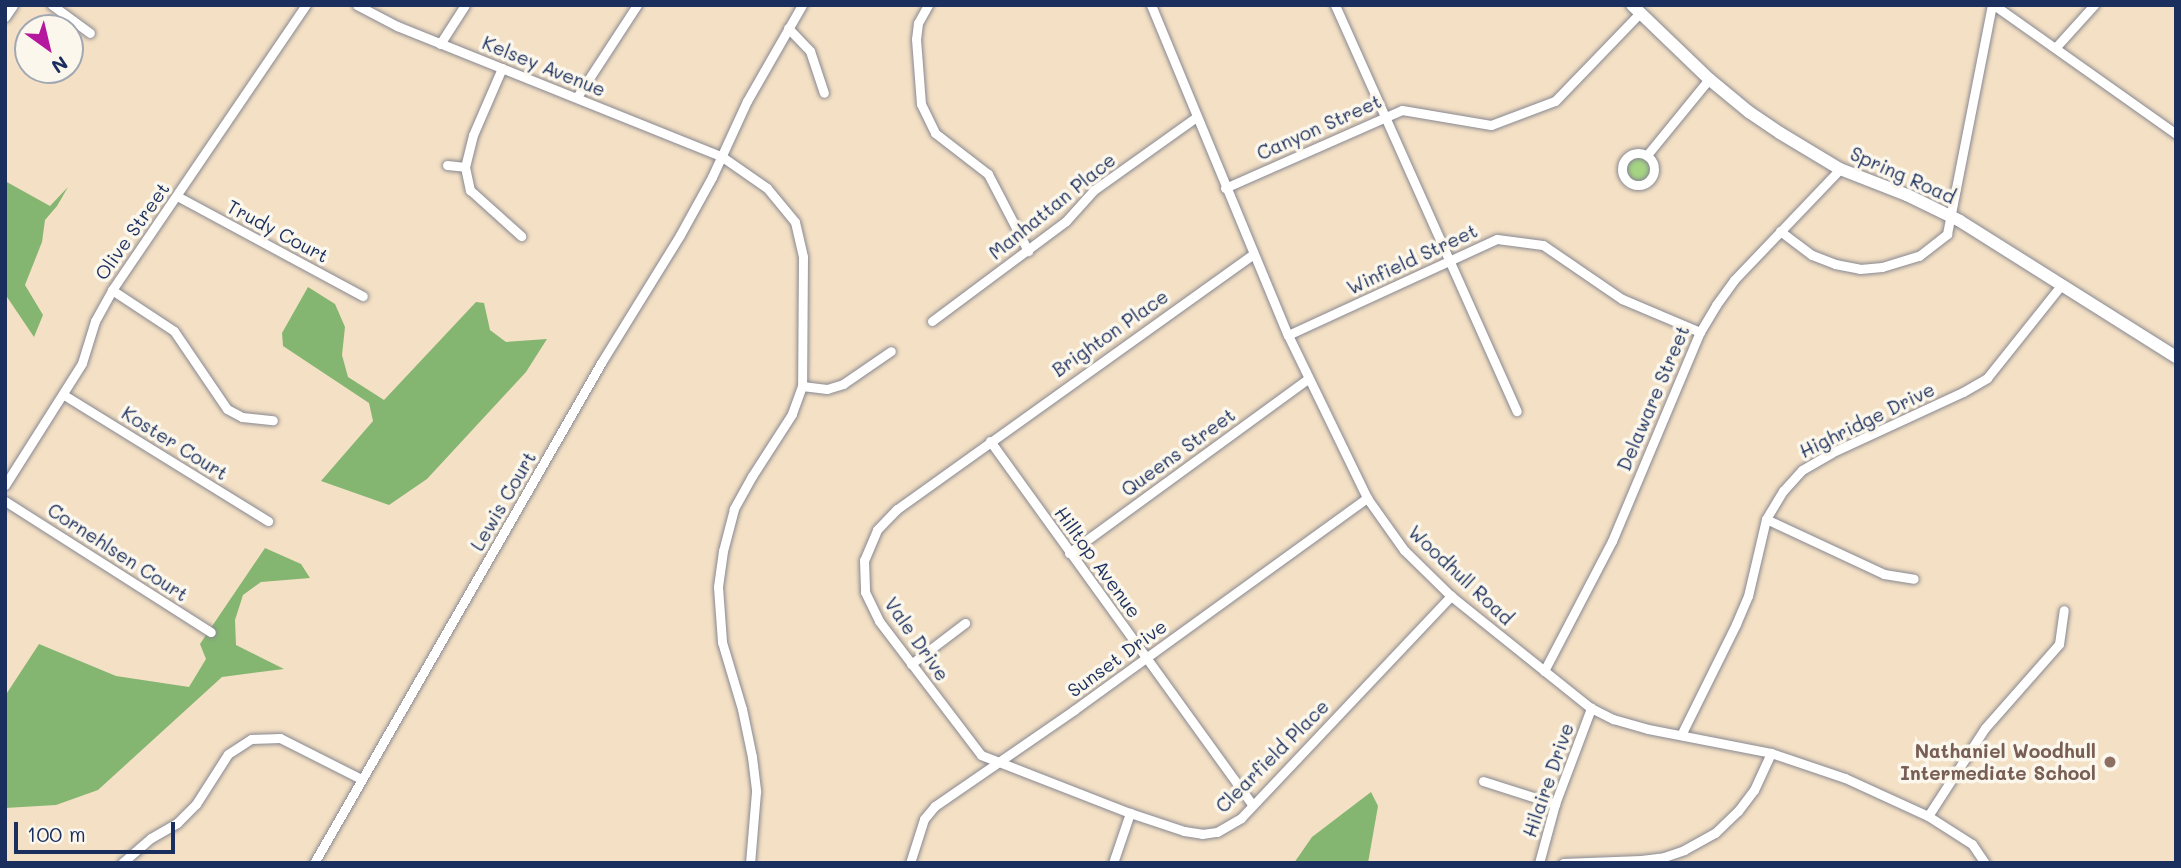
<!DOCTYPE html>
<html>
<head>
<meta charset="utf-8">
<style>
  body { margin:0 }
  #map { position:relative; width:2181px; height:868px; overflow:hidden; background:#f4e0c4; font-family:Mali,sans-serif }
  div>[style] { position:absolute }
  .green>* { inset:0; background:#a5d583 }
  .round { border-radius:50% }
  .forest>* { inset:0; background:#84b671 }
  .roads { filter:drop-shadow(0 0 2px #888891) drop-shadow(0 0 2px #888891) }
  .street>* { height:9px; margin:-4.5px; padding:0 4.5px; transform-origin:4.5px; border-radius:4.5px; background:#fff }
  .street>.ring { margin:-4.5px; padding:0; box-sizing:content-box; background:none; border:9px solid #fff; border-radius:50% }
  .secondary>* { height:12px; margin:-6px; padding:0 6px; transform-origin:6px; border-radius:6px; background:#fff }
  .dots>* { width:19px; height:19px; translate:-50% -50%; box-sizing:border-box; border:4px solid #fbf7ec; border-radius:50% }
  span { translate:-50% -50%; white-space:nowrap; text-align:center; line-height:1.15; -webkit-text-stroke:7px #fbf7ec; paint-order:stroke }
  .street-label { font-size:19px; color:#1b2f5e }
  .education-label { font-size:19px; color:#785e54; font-weight:700 }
  .right { translate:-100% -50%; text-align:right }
  .frame { position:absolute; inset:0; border:7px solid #1b2f5e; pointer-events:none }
  .north { position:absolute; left:14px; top:14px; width:70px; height:70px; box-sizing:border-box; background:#fbf7ec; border:2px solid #a1a7b3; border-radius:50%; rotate:146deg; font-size:19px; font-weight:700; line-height:28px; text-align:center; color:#1b2f5e }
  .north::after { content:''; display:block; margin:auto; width:24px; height:32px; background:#b5179e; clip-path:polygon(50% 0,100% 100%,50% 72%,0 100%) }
  .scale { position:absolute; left:14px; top:822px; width:161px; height:32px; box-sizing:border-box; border:4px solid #1b2f5e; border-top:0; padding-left:9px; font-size:21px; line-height:24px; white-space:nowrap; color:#1b2f5e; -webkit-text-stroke:5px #fbf7ec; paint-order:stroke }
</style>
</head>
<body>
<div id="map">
  <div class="green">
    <i class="round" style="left:1626px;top:157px;width:24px;height:24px"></i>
  </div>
  <div class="forest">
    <i style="clip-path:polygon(5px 181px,50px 206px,68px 187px,57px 206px,45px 220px,42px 242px,25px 285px,43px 315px,34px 337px,5px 294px)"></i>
    <i style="clip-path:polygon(308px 287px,335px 304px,345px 327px,342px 355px,348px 377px,384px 400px,476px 302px,484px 303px,490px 330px,506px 342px,547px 339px,526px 372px,427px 479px,389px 505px,321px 481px,373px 421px,369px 403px,283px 346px,282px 333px)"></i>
    <i style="clip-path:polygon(265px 548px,301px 564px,310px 578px,261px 582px,243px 595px,235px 620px,236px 645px,284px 669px,222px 677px,98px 790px,56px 805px,5px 808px,5px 696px,39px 644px,116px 676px,189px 687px,206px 659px,200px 644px)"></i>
    <i style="clip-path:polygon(1371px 792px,1378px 806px,1368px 863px,1294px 863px,1312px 837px)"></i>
  </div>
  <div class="roads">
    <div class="street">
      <i style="left:52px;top:5px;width:47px;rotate:36.4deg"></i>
      <i style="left:357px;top:5px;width:45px;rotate:27.7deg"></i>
      <i style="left:397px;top:26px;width:349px;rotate:21.9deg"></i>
      <i style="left:721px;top:156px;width:56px;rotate:34.8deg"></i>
      <i style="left:767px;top:188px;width:44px;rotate:50.5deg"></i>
      <i style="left:795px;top:222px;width:36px;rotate:77deg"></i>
      <i style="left:803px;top:257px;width:129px;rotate:90.4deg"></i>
      <i style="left:802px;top:386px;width:30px;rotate:110deg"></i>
      <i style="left:792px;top:414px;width:74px;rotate:122.8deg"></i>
      <i style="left:752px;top:476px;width:38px;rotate:119deg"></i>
      <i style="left:734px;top:509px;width:43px;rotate:104.7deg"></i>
      <i style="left:723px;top:551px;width:36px;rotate:98deg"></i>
      <i style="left:718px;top:587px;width:55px;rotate:85.8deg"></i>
      <i style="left:722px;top:642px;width:70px;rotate:73.4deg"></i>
      <i style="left:742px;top:709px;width:49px;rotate:78.2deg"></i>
      <i style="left:752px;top:757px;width:35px;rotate:83deg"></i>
      <i style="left:756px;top:792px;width:71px;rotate:94.8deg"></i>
      <i style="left:928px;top:5px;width:21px;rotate:119deg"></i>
      <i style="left:918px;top:23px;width:16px;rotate:97deg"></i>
      <i style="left:916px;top:39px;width:65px;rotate:85.6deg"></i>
      <i style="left:921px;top:104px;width:32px;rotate:64deg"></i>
      <i style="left:935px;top:133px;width:67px;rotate:37.7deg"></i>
      <i style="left:988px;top:174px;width:87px;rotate:62.5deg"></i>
      <i style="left:1151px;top:5px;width:357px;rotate:67.5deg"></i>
      <i style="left:1288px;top:335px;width:181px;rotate:64.1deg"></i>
      <i style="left:1367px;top:498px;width:64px;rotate:54.6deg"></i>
      <i style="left:1404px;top:550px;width:66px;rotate:44.4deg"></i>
      <i style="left:1451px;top:596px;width:179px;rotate:38.7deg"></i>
      <i style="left:1591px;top:708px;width:25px;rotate:27deg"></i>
      <i style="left:1613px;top:719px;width:36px;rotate:16deg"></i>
      <i style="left:1648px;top:729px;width:125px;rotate:11deg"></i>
      <i style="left:1771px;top:753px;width:78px;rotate:18.7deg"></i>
      <i style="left:1845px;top:778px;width:91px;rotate:24.6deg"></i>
      <i style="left:1928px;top:816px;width:52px;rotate:32.5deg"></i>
      <i style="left:1972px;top:844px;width:23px;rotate:56deg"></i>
      <i style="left:1335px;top:5px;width:445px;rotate:65.9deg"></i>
      <i style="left:1994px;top:5px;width:223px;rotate:35.3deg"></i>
      <i style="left:5px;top:17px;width:14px;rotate:-56deg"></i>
      <i style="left:788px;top:28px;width:32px;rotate:46deg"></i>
      <i style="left:810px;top:51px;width:44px;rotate:71.6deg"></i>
      <i style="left:440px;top:44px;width:46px;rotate:-57.3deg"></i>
      <i style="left:2056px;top:47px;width:57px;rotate:-47.9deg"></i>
      <i style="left:502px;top:68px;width:73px;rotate:113.4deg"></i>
      <i style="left:473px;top:135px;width:33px;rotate:104deg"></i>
      <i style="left:465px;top:167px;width:24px;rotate:78deg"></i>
      <i style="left:470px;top:190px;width:69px;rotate:42deg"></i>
      <i style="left:577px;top:97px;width:110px;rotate:-56.9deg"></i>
      <i class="ring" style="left:1622px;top:153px;width:23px;height:23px"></i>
      <i style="left:1647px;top:155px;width:98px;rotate:-50.8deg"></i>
      <i style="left:447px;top:165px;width:18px;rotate:6deg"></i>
      <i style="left:1225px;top:188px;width:193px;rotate:-23.8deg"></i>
      <i style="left:1402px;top:110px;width:90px;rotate:9.6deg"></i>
      <i style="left:1491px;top:125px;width:68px;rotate:-20.6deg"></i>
      <i style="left:1555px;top:101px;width:122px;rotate:-46deg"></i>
      <i style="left:177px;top:196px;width:211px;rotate:28.3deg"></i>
      <i style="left:1780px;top:231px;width:40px;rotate:37deg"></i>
      <i style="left:1812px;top:255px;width:25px;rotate:21deg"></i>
      <i style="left:1835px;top:264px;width:25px;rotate:11deg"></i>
      <i style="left:1860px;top:269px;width:22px;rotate:-5deg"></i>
      <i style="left:1882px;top:267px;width:39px;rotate:-17deg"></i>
      <i style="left:1919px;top:256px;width:36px;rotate:-38deg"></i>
      <i style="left:1947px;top:234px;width:233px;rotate:-78.9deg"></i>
      <i style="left:1252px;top:255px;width:437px;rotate:144.4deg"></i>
      <i style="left:897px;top:509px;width:29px;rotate:134deg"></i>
      <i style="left:877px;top:530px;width:33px;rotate:113deg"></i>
      <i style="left:864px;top:560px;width:32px;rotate:88deg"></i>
      <i style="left:865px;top:592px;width:32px;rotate:64deg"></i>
      <i style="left:879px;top:621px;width:168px;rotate:52.7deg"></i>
      <i style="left:981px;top:755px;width:160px;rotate:21.3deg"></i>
      <i style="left:1130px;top:813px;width:57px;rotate:18.4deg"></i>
      <i style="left:1184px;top:831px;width:18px;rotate:9deg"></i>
      <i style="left:1202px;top:834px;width:15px;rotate:-8deg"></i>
      <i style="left:1217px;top:832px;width:28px;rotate:-30deg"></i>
      <i style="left:1241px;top:818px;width:306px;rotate:-46.6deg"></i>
      <i style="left:112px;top:290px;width:74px;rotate:33.5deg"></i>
      <i style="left:174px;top:331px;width:94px;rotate:55.8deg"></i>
      <i style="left:227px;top:409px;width:17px;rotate:28deg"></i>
      <i style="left:242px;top:417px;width:31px;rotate:6deg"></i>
      <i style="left:932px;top:321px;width:167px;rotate:-36.7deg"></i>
      <i style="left:1066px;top:221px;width:42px;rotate:-47.9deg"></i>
      <i style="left:1094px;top:190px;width:124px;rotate:-35.5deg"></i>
      <i style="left:1288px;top:335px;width:230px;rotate:-24.7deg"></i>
      <i style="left:1497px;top:239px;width:46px;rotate:7.4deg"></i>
      <i style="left:1543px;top:245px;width:96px;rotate:34.4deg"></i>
      <i style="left:1622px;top:299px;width:85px;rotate:22.9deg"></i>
      <i style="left:802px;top:386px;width:25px;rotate:7deg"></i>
      <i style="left:827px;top:389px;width:17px;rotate:-17deg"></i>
      <i style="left:843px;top:384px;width:58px;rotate:-34.5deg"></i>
      <i style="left:64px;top:395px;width:240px;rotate:31.7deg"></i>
      <i style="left:990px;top:441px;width:449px;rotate:54.2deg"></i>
      <i style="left:5px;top:485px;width:144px;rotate:-57.7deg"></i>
      <i style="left:82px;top:363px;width:44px;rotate:-72.8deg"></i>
      <i style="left:95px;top:321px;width:35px;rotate:-61deg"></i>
      <i style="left:112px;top:290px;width:345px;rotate:-55.8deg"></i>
      <i style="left:5px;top:501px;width:244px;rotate:32.5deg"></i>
      <i style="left:1766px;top:519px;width:130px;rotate:25deg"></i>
      <i style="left:1884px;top:574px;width:30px;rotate:9deg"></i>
      <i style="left:1069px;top:553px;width:296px;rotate:-36.1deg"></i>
      <i style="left:911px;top:664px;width:68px;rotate:-37.2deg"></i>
      <i style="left:1544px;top:671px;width:147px;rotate:-62.4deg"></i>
      <i style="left:1612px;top:541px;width:227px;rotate:-67.2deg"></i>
      <i style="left:1700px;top:332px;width:31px;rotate:-59deg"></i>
      <i style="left:1716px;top:305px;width:31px;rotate:-54deg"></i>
      <i style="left:1734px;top:280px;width:153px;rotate:-46.3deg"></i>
      <i style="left:1682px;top:733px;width:122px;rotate:-63.6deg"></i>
      <i style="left:1736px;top:624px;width:30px;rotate:-67deg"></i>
      <i style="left:1748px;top:596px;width:79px;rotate:-76.8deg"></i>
      <i style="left:1766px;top:519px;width:33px;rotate:-59deg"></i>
      <i style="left:1783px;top:491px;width:28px;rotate:-48deg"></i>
      <i style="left:1802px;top:470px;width:34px;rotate:-30deg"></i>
      <i style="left:1831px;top:453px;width:145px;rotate:-24.8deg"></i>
      <i style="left:1963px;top:392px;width:28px;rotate:-30deg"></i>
      <i style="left:1987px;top:378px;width:120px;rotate:-51.4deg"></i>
      <i style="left:1483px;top:781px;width:76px;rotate:17.7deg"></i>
      <i style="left:1928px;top:816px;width:105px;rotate:-57.1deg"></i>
      <i style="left:1985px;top:728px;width:112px;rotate:-48.6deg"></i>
      <i style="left:2059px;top:644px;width:34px;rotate:-82deg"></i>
      <i style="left:122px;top:863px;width:38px;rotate:-41deg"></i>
      <i style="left:151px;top:838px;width:30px;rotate:-30deg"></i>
      <i style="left:177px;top:823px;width:27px;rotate:-45deg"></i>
      <i style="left:196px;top:804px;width:59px;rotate:-57.4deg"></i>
      <i style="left:228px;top:754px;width:27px;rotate:-33deg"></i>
      <i style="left:251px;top:739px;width:29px;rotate:-2deg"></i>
      <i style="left:280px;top:738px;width:91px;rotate:26.8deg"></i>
      <i style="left:314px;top:863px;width:577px;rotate:-60.14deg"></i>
      <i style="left:601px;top:363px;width:150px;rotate:-58.3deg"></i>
      <i style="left:680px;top:235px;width:66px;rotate:-61.1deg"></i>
      <i style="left:712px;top:177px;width:84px;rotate:-65.3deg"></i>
      <i style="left:747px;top:101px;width:111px;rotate:-60.2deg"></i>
      <i style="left:910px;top:863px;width:46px;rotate:-72.3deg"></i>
      <i style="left:924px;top:819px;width:17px;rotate:-50deg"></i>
      <i style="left:935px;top:806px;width:169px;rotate:-34.6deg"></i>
      <i style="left:1074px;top:710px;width:362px;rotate:-35.9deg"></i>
      <i style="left:1113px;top:863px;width:53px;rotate:-71.2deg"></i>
      <i style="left:1539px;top:863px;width:61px;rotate:-74.8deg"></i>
      <i style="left:1555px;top:804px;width:103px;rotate:-69.4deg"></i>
      <i style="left:1563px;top:863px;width:78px;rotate:-2.2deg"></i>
      <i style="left:1641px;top:860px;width:23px;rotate:-7deg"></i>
      <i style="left:1664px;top:857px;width:21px;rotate:-19deg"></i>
      <i style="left:1684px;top:850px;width:35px;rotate:-29deg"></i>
      <i style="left:1715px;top:833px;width:32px;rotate:-44deg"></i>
      <i style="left:1738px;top:811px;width:26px;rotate:-53deg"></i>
      <i style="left:1754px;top:790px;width:41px;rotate:-65.3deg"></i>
    </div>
    <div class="secondary">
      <i style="left:1632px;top:5px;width:107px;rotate:43.9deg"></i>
      <i style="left:1709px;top:79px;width:52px;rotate:39.5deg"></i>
      <i style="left:1749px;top:112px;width:37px;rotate:34deg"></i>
      <i style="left:1780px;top:133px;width:70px;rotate:31deg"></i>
      <i style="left:1840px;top:169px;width:72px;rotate:21.2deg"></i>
      <i style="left:1907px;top:195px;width:59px;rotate:26.1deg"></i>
      <i style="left:1960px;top:221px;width:255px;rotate:32.2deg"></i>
    </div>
  </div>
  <div class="dots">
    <i style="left:2110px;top:762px;background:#8d6e63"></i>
  </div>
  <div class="street-label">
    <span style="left:544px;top:66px;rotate:22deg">Kelsey Avenue</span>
    <span style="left:1319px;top:127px;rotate:-24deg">Canyon Street</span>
    <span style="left:1903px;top:175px;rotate:24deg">Spring Road</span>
    <span style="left:1052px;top:206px;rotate:-39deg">Manhattan Place</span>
    <span style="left:132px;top:231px;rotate:-55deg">Olive Street</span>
    <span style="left:278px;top:231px;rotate:28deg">Trudy Court</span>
    <span style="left:1412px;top:259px;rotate:-25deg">Winfield Street</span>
    <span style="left:1110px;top:333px;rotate:-35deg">Brighton Place</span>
    <span style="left:1653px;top:398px;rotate:-67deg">Delaware Street</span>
    <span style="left:1867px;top:420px;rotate:-26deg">Highridge Drive</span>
    <span style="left:175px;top:443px;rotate:32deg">Koster Court</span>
    <span style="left:1178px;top:452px;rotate:-36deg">Queens Street</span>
    <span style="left:503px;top:501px;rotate:-60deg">Lewis Court</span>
    <span style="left:118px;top:552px;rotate:33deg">Cornehlsen Court</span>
    <span style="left:1098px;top:562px;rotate:54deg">Hilltop Avenue</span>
    <span style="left:1461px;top:575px;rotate:43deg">Woodhull Road</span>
    <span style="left:917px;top:639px;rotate:55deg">Vale Drive</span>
    <span style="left:1117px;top:658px;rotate:-36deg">Sunset Drive</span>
    <span style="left:1272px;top:756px;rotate:-45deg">Clearfield Place</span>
    <span style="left:1548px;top:780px;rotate:-71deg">Hilaire Drive</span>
  </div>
  <div class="education-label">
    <span class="right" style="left:2096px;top:762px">Nathaniel Woodhull<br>Intermediate School</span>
  </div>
  <div class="frame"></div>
  <div class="north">N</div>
  <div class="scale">100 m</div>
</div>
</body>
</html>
